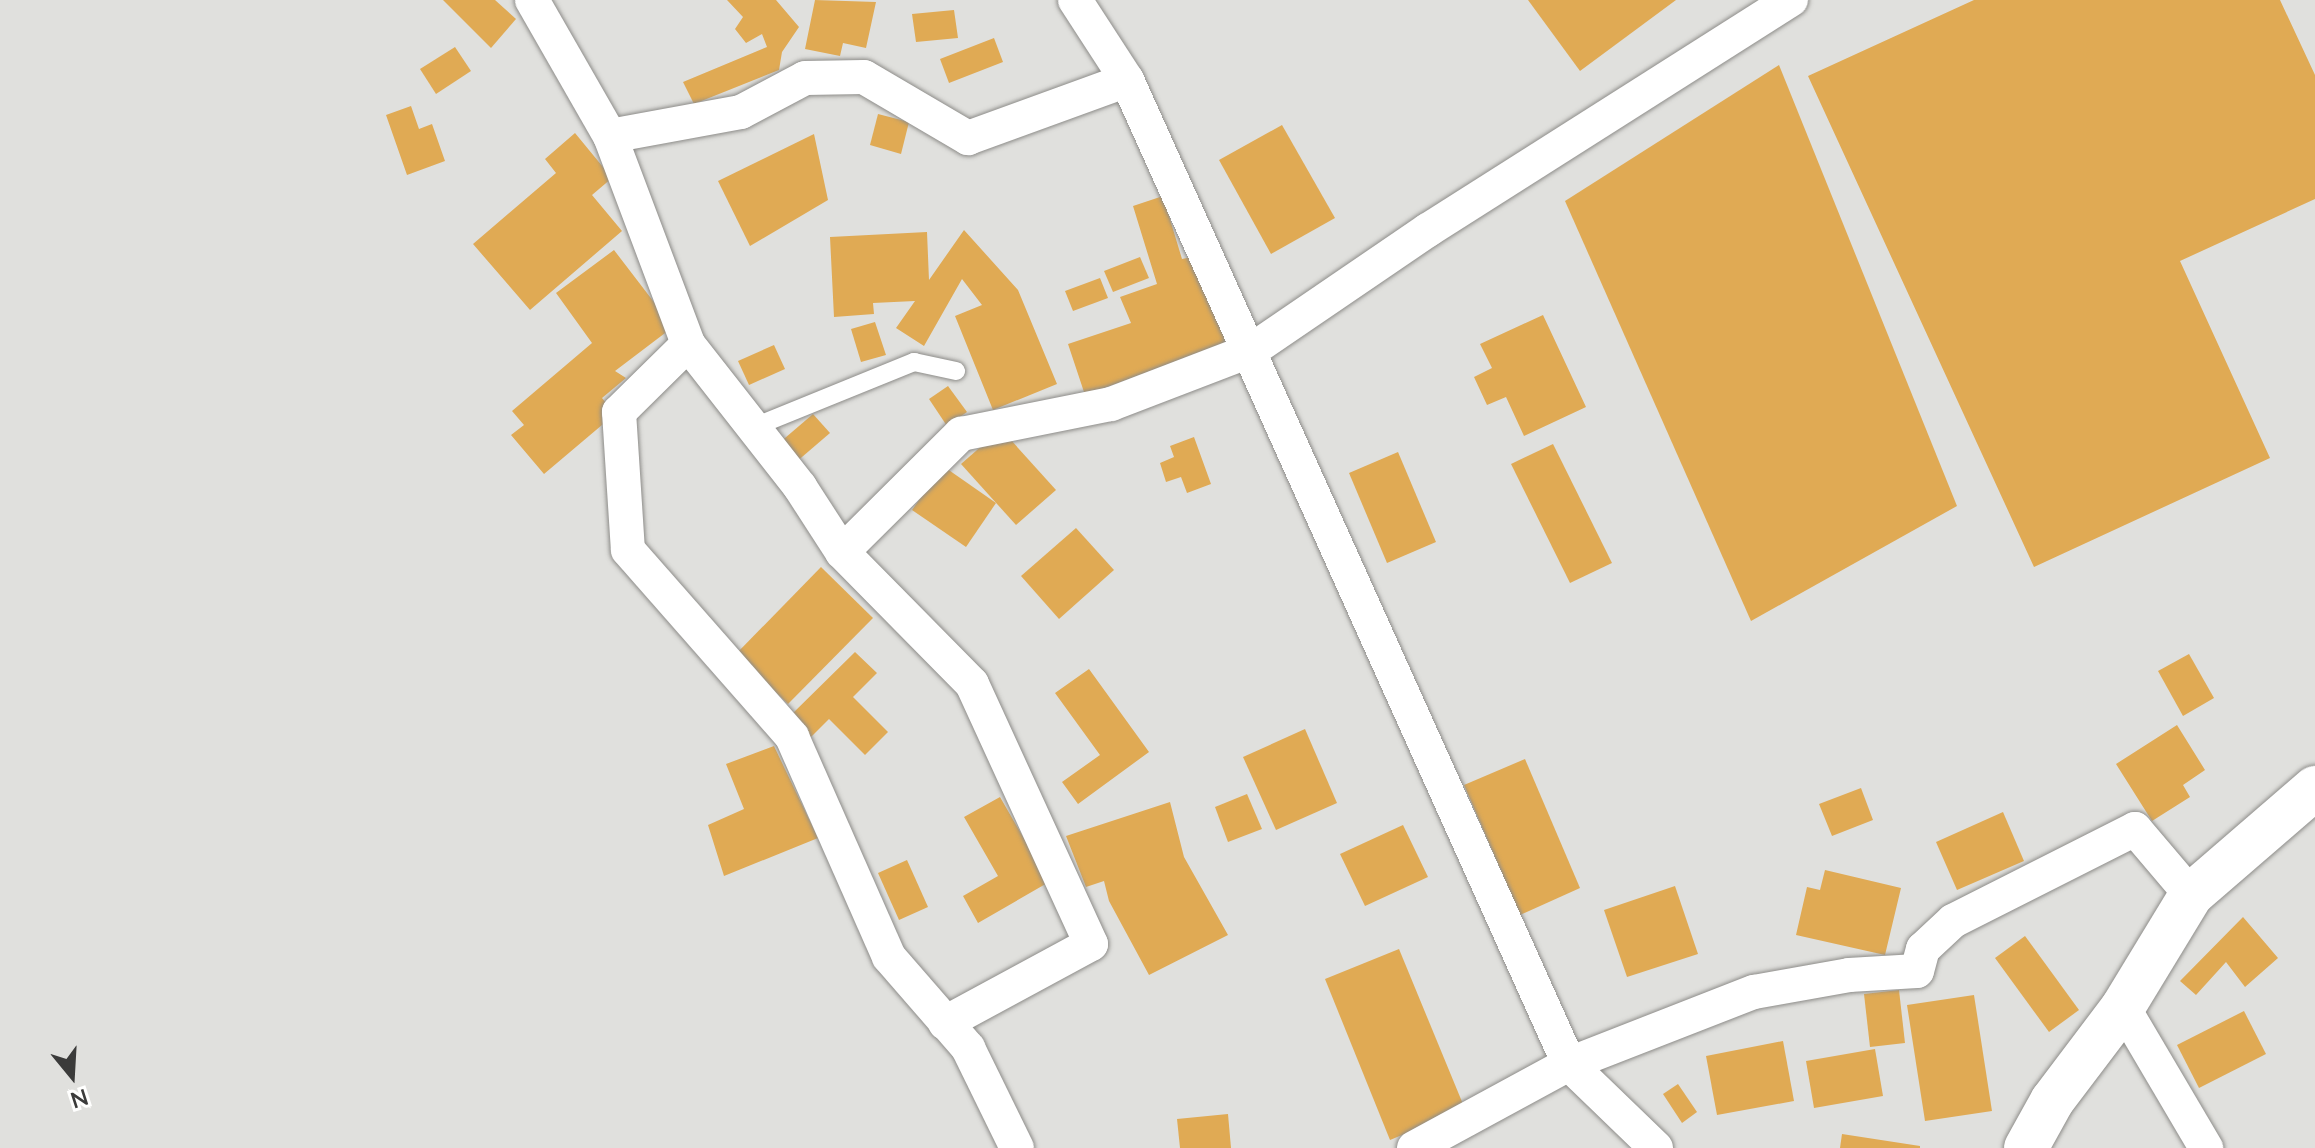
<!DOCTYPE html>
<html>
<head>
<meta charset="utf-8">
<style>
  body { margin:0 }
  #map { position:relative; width:2315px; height:1148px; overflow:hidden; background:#e0e0dd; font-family:Lato,sans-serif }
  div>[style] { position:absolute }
  .building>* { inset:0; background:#e0aa54 }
  .roads { filter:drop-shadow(0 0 2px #8d8c89) drop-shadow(0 0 2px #8d8c89) }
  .lane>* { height:18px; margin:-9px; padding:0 9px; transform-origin:9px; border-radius:9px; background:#fff }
  .street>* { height:34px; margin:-17px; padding:0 17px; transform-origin:17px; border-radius:17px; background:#fff }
  .secondary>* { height:44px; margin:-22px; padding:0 22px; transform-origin:22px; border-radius:22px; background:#fff }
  span { translate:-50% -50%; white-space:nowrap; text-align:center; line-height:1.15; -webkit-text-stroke:6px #fffffe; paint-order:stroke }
  .north { position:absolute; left:32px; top:1036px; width:80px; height:80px; -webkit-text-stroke:6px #fffffe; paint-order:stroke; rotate:162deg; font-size:22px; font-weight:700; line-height:32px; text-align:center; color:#3b3b3a }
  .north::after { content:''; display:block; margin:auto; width:28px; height:36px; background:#3b3b3a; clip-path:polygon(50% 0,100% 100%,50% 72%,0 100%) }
</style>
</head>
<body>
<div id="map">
  <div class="building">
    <i style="clip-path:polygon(443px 0,495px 0,516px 19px,491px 48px)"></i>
    <i style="clip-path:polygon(727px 0,776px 0,799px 27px,782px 52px,779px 70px,694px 104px,683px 82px,767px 47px,762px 34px,746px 43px,735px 29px,743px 17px)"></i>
    <i style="clip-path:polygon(815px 0,876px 2px,866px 48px,843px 43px,840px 56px,805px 49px)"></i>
    <i style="clip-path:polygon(1528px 0,1676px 0,1580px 71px)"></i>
    <i style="clip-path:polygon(1974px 0,2280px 0,2315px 75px,2315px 199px,2180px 261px,2270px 458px,2034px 567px,1808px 76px)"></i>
    <i style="clip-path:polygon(954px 10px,958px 38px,916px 42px,912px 14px)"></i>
    <i style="clip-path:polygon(994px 38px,1003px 62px,949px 83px,940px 59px)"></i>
    <i style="clip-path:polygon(455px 47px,471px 71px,436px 94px,420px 69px)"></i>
    <i style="clip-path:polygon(1779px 65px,1957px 506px,1751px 621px,1565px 201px)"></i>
    <i style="clip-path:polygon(411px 106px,419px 129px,432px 124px,445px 161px,407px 175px,386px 115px)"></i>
    <i style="clip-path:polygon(878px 114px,909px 122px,901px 154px,870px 145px)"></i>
    <i style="clip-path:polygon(1282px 125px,1335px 218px,1271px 254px,1219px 160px)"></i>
    <i style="clip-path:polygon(575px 133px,612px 178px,592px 195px,622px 231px,530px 310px,473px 244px,556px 173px,545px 159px)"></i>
    <i style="clip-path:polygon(814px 134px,828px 200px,750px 246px,718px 181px)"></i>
    <i style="clip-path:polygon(1163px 196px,1182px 259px,1197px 256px,1234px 341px,1085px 395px,1068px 344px,1131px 323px,1120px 297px,1157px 284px,1133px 206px)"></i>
    <i style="clip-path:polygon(964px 230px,1018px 290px,1057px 384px,993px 410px,955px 316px,982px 305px,962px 279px,924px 346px,896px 328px,915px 301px,873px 303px,874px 314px,834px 317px,830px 237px,927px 232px,929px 280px)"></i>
    <i style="clip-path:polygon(614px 250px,673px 327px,615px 371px,626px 378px,602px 398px,615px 414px,544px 474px,511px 435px,524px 425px,512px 411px,592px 343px,556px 293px)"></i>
    <i style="clip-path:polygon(1140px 257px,1149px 278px,1113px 292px,1104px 271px)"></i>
    <i style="clip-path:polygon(1100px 278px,1108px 298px,1073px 311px,1065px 291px)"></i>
    <i style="clip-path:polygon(1543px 315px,1586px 407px,1524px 436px,1506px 397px,1487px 405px,1474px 377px,1492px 368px,1480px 344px)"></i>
    <i style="clip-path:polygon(875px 322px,886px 355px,861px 362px,851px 329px)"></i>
    <i style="clip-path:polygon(774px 345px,785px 369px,749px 385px,738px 361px)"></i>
    <i style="clip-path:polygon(948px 386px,967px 412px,947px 426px,929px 399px)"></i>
    <i style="clip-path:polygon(813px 414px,830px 433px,795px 463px,778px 444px)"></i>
    <i style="clip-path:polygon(1001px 429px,1056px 490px,1016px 525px,961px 464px)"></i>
    <i style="clip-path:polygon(1194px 437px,1211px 484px,1187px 493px,1181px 477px,1166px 482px,1160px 463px,1174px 457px,1170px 446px)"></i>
    <i style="clip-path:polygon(1553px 444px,1612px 563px,1570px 583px,1511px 464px)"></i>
    <i style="clip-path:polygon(1398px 452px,1436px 542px,1387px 563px,1349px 473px)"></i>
    <i style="clip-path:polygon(943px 466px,996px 503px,966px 547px,912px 510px)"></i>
    <i style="clip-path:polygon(1076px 528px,1114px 570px,1059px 619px,1021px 576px)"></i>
    <i style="clip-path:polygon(821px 567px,873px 618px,788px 704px,736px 654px)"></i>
    <i style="clip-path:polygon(855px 652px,877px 673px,853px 697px,888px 732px,865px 755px,829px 719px,811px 737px,790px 716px)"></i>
    <i style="clip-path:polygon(2189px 654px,2214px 698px,2183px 716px,2158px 671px)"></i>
    <i style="clip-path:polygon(1089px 669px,1149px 752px,1078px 804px,1062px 782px,1100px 755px,1055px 693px)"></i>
    <i style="clip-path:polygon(2177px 725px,2205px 770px,2183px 785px,2190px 797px,2152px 821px,2116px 764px)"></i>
    <i style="clip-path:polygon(1305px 729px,1337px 803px,1276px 830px,1243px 757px)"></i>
    <i style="clip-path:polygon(774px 746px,818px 838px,724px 876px,708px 825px,744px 809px,726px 764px)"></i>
    <i style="clip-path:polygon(1525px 759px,1580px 888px,1520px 915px,1464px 785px)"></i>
    <i style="clip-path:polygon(1861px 788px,1873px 820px,1832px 836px,1819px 804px)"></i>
    <i style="clip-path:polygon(1247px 794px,1262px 829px,1228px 842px,1215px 807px)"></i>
    <i style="clip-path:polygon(1000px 797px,1049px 882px,978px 923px,963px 896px,998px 876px,964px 817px)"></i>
    <i style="clip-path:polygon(1170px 802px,1184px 857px,1228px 935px,1149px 975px,1109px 901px,1104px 881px,1086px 887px,1066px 836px)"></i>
    <i style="clip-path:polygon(2003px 812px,2024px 861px,1957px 890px,1936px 842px)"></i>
    <i style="clip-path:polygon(1403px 825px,1428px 877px,1365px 906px,1340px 854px)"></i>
    <i style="clip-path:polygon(907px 860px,928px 907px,899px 920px,878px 873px)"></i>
    <i style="clip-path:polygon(1825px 870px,1901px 888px,1885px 955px,1796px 935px,1807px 887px,1820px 890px)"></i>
    <i style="clip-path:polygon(1675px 886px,1698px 954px,1627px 977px,1604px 910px)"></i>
    <i style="clip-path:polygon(2243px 917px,2278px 958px,2245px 987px,2226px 962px,2196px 995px,2180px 981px)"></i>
    <i style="clip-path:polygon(2025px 936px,2079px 1010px,2049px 1032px,1995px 958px)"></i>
    <i style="clip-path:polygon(1399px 949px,1465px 1109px,1390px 1140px,1325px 979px)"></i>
    <i style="clip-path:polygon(1899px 990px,1905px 1043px,1870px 1047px,1864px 994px)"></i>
    <i style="clip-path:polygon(1974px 995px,1992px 1111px,1925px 1121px,1907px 1005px)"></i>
    <i style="clip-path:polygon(2244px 1011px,2266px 1054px,2199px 1088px,2177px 1045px)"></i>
    <i style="clip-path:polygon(1783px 1041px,1794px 1101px,1717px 1115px,1706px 1056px)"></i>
    <i style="clip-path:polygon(1875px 1049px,1883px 1096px,1814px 1108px,1806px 1061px)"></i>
    <i style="clip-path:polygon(1678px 1084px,1697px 1112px,1682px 1123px,1663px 1094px)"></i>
    <i style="clip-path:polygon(1228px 1114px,1231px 1148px,1180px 1148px,1177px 1119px)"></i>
    <i style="clip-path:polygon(1842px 1134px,1920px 1146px,1920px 1148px,1840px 1148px)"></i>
  </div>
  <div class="roads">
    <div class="lane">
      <i style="left:754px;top:427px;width:173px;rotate:-22.1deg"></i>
      <i style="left:914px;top:362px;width:43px;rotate:12.1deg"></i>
    </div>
    <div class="street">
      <i style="left:532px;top:0;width:157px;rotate:60.2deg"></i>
      <i style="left:610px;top:136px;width:222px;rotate:69.4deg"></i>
      <i style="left:688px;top:344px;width:182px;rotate:51.9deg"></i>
      <i style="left:800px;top:487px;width:77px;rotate:57.1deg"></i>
      <i style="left:842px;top:552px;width:185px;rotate:45.4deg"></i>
      <i style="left:972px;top:684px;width:286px;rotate:65.4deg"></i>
      <i style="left:1091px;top:944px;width:166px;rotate:151.6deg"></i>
      <i style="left:1075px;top:0;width:95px;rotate:57deg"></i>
      <i style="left:1127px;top:80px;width:1079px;rotate:65.81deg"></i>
      <i style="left:1569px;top:1064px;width:121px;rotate:44deg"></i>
      <i style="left:610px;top:136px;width:133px;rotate:-10.4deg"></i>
      <i style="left:741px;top:112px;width:72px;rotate:-28deg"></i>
      <i style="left:805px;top:78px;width:59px;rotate:-1deg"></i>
      <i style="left:864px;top:77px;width:121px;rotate:30.4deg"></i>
      <i style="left:968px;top:138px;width:169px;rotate:-20deg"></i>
      <i style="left:688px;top:344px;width:97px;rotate:135.4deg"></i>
      <i style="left:619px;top:412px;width:138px;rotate:86.3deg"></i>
      <i style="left:628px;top:550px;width:249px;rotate:48.7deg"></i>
      <i style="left:792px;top:737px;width:240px;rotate:66.2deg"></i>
      <i style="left:889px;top:957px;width:121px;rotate:49deg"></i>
      <i style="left:968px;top:1048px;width:111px;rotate:63.9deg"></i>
      <i style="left:842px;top:552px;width:168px;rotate:-44.8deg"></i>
      <i style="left:961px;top:434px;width:153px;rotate:-11.3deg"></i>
      <i style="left:1111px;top:404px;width:151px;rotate:-21deg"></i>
      <i style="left:1252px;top:350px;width:213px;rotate:-34.3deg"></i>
      <i style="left:1428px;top:230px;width:430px;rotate:-32.4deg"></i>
      <i style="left:2123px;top:1007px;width:164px;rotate:59.5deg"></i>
      <i style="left:1414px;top:1148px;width:176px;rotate:-28.5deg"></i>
      <i style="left:1569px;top:1064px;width:199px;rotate:-21.3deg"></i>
      <i style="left:1754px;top:992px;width:97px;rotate:-10.1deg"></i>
      <i style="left:1849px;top:975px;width:68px;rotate:-3.4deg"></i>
      <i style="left:1917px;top:971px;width:23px;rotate:-75deg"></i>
      <i style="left:1923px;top:949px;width:41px;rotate:-43deg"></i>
      <i style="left:1953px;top:921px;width:204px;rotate:-26.8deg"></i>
      <i style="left:2135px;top:829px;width:87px;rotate:49.7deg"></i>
    </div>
    <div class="secondary">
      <i style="left:2026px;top:1148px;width:54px;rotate:-61deg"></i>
      <i style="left:2052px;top:1101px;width:118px;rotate:-52.9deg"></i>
      <i style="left:2123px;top:1007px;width:131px;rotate:-58.7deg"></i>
      <i style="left:2191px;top:895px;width:164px;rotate:-40.8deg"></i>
    </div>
  </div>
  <div class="north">N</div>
</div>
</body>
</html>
